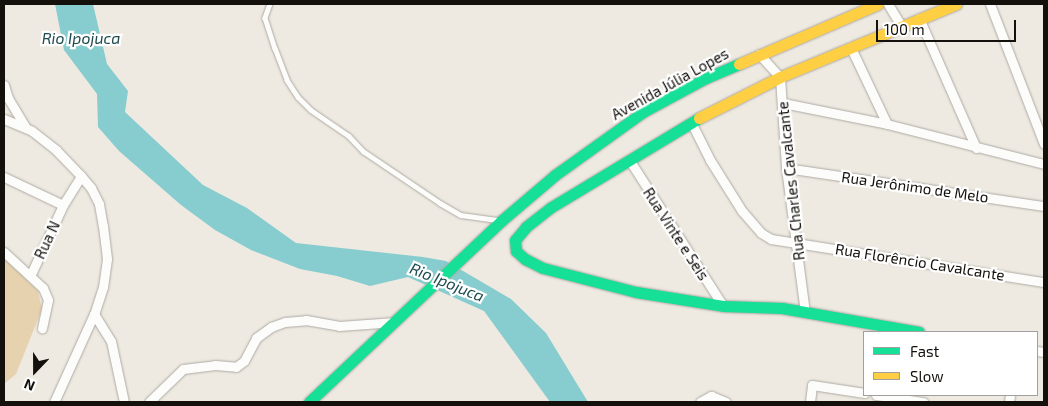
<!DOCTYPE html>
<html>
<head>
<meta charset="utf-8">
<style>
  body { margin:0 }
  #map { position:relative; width:1048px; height:406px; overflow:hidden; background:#eeeae1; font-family:"Exo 2",sans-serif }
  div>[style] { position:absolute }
  .green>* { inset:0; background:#e6d2ae }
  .water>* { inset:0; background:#87cdcf }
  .roads { filter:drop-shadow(0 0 1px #aeaaa4) drop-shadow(0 0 1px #aeaaa4) }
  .lane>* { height:4.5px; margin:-2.25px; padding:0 2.25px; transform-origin:2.25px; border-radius:2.25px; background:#fcfcfa }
  .street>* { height:9px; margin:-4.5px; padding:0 4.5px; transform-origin:4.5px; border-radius:4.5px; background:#fcfcfa }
  .fast>* { height:11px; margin:-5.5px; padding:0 5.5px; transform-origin:5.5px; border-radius:5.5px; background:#16e098 }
  .slow>* { height:11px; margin:-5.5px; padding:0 5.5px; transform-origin:5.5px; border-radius:5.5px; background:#ffcf43 }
  span { translate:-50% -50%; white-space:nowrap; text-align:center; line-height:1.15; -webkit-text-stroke:4.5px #fff; paint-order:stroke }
  .street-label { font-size:15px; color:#14110d }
  .water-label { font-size:16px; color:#1e4c4f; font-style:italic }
  .frame { position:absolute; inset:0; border:5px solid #14110d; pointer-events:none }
  .legend { position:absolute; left:863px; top:331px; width:175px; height:65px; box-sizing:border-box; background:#fff; border:1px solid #a1a09e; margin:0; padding:6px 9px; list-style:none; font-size:15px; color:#14110d }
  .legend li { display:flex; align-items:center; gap:10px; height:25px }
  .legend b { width:25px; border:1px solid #a1a09e }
  .north { position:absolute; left:10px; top:346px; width:50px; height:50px; -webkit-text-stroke:4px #fff; paint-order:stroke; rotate:202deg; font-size:14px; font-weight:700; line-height:20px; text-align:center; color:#14110d }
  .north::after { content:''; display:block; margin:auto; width:18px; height:22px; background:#14110d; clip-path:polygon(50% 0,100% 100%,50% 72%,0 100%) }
  .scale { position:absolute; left:876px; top:20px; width:140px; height:22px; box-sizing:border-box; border:2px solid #14110d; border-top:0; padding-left:6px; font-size:15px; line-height:18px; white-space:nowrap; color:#14110d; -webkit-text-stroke:4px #fff; paint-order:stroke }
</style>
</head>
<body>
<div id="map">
  <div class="green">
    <i style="clip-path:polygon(4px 258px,38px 291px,42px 309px,16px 374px,4px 384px)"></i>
  </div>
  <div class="water">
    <i style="clip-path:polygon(55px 4px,93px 4px,107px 64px,128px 91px,125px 112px,203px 185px,247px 208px,296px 243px,423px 257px,446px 261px,511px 299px,546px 333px,588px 402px,550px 402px,484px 311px,408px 277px,370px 286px,337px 276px,300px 269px,251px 250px,215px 230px,181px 205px,119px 151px,98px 127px,97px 94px,64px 50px)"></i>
  </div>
  <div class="roads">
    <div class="lane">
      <i style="left:270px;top:4px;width:15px;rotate:110deg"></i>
      <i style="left:265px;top:18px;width:32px;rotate:72deg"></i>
      <i style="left:275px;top:48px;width:34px;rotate:69deg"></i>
      <i style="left:287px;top:80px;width:20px;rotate:57deg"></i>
      <i style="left:298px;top:97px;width:18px;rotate:45deg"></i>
      <i style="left:311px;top:110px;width:46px;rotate:34.4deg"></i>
      <i style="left:349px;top:136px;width:21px;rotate:47deg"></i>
      <i style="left:363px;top:151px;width:93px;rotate:34deg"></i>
      <i style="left:440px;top:203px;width:24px;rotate:30deg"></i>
      <i style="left:461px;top:215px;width:36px;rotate:8deg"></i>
    </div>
    <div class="street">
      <i style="left:888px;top:4px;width:26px;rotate:59deg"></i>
      <i style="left:990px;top:4px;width:150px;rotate:68.9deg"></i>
      <i style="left:919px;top:18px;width:142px;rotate:66.3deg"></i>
      <i style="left:851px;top:48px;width:84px;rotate:64.7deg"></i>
      <i style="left:759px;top:54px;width:31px;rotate:48deg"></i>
      <i style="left:780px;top:77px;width:91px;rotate:86.2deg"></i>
      <i style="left:786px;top:168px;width:146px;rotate:82.5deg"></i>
      <i style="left:4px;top:85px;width:14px;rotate:73deg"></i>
      <i style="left:8px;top:98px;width:35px;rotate:59deg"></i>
      <i style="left:783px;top:103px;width:106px;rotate:11.4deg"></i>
      <i style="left:887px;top:124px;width:162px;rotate:14.3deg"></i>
      <i style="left:4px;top:119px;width:30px;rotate:23deg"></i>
      <i style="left:32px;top:131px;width:31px;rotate:38deg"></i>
      <i style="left:56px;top:150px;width:36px;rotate:46deg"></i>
      <i style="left:81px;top:176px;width:16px;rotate:50deg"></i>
      <i style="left:91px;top:188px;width:18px;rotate:63deg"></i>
      <i style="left:99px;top:204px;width:22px;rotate:80deg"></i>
      <i style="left:103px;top:226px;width:33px;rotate:83deg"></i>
      <i style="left:107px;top:259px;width:28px;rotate:98deg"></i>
      <i style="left:103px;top:287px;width:28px;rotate:108deg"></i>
      <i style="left:94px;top:314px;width:97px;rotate:114.4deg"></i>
      <i style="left:692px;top:124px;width:40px;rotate:63.4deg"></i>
      <i style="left:710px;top:160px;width:60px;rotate:57.9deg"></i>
      <i style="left:742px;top:211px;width:29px;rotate:49deg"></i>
      <i style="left:761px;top:233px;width:12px;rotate:31deg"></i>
      <i style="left:771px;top:239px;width:276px;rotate:9deg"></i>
      <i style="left:630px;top:161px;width:172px;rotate:57.3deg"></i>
      <i style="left:786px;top:168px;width:261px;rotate:8.4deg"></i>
      <i style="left:4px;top:177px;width:65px;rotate:25.4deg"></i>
      <i style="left:4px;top:252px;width:53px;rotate:42.7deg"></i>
      <i style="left:43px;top:288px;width:13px;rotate:67deg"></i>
      <i style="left:48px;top:300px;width:29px;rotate:102deg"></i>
      <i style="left:31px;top:274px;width:76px;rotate:-65.1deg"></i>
      <i style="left:63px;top:205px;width:34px;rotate:-58deg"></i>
      <i style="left:94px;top:314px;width:32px;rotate:58deg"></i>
      <i style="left:111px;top:341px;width:62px;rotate:78deg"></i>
      <i style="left:1037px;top:351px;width:7px;rotate:8deg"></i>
      <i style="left:876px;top:395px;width:48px;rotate:8.5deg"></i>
      <i style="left:149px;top:402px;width:47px;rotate:-44.1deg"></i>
      <i style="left:183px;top:369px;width:32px;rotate:-7deg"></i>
      <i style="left:215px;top:365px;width:21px;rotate:5deg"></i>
      <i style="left:236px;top:367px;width:10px;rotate:-37deg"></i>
      <i style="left:244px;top:361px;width:26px;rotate:-62deg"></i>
      <i style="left:256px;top:338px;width:19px;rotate:-36deg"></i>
      <i style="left:271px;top:327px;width:15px;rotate:-20deg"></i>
      <i style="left:285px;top:322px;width:21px;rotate:-5deg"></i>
      <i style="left:306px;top:320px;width:34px;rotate:10deg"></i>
      <i style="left:339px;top:326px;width:56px;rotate:-4.1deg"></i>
      <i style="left:700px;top:402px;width:13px;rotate:-29deg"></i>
      <i style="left:711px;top:396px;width:16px;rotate:22deg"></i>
      <i style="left:810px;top:402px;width:17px;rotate:-83deg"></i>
      <i style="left:812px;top:385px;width:53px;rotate:8.7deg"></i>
      <i style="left:1009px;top:402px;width:7px;rotate:-82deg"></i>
    </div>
    <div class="fast">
      <i style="left:699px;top:118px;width:174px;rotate:148.9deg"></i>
      <i style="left:550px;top:208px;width:31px;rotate:142deg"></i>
      <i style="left:526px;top:227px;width:17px;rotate:130deg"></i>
      <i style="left:515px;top:240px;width:11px;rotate:85deg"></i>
      <i style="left:516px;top:251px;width:12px;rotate:42deg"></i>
      <i style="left:525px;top:259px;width:20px;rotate:27deg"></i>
      <i style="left:543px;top:268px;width:96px;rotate:14.5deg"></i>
      <i style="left:636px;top:292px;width:88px;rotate:9.1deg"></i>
      <i style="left:723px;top:306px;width:59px;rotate:1.9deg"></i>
      <i style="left:782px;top:308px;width:139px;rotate:9.9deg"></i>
      <i style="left:309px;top:402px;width:264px;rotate:-43.3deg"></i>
      <i style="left:501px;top:221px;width:71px;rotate:-40.4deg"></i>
      <i style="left:555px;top:175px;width:108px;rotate:-35.6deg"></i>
      <i style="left:643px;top:112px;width:72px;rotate:-28.4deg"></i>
      <i style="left:706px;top:78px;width:36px;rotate:-23deg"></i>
    </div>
    <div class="slow">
      <i style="left:739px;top:64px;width:151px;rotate:-23.3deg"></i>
      <i style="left:699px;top:118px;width:91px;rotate:-26.8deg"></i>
      <i style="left:780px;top:77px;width:191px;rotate:-22.5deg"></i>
    </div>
  </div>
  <div class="street-label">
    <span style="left:670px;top:84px;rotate:-29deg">Avenida Júlia Lopes</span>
    <span style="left:791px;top:181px;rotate:-96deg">Rua Charles Cavalcante</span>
    <span style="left:915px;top:187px;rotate:8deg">Rua Jerônimo de Melo</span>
    <span style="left:676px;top:234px;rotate:57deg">Rua Vinte e Seis</span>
    <span style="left:47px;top:240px;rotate:-65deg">Rua N</span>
    <span style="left:920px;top:262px;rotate:9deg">Rua Florêncio Cavalcante</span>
  </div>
  <div class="water-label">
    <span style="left:81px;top:38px">Rio Ipojuca</span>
    <span style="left:447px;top:282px;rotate:22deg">Rio Ipojuca</span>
  </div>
  <div class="frame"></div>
  <ul class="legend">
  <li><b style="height:6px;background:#16e098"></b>Fast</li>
  <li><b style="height:6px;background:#ffcf43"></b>Slow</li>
  </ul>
  <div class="north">N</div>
  <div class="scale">100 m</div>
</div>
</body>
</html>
